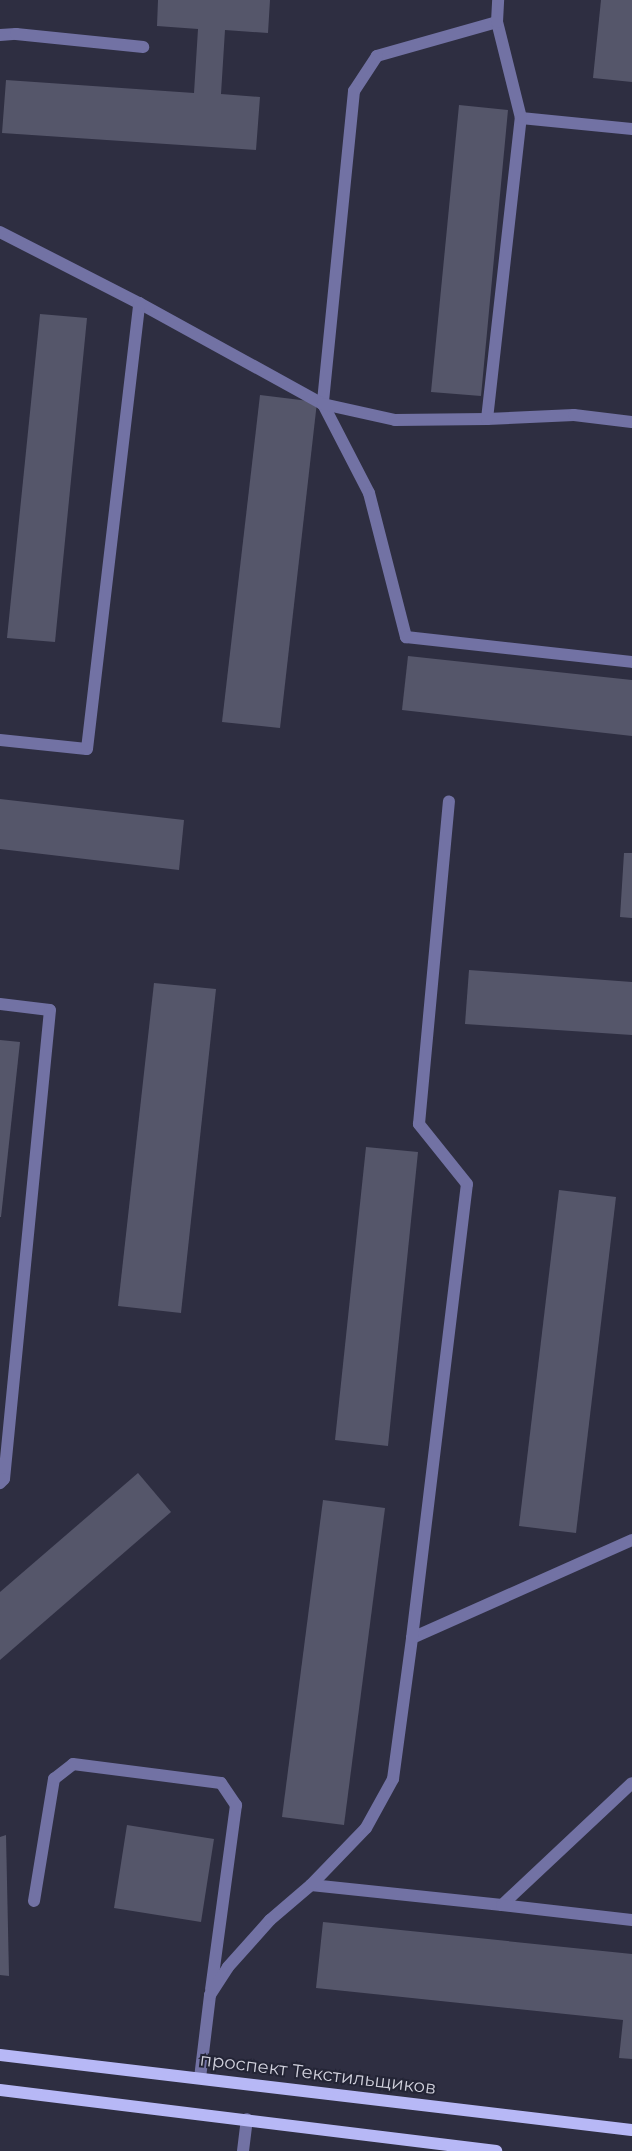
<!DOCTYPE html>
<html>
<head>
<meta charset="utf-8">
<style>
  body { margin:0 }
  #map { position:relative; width:632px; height:2151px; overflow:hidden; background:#2e2e41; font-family:Montserrat,sans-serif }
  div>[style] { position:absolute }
  .building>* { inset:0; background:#55566a }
  .minor>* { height:12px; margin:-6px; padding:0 6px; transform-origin:6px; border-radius:6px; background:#7272a4 }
  .major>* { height:12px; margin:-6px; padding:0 6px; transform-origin:6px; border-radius:6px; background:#b7b8f6 }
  span { translate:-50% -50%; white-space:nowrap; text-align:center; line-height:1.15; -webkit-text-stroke:4px #242536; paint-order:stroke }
  .street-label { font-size:18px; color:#d1d1dd }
</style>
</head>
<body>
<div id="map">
  <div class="building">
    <i style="clip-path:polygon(158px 0,270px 0,268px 33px,225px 30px,221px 94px,260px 97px,256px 150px,2px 133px,6px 80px,194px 93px,198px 29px,157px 26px)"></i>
    <i style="clip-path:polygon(601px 0,632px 0,632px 82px,593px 78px)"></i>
    <i style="clip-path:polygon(459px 105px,508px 110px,481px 396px,431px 392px)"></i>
    <i style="clip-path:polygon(40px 314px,87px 318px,55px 642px,7px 638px)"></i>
    <i style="clip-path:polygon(260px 395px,317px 402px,280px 728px,222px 722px)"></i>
    <i style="clip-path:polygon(408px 656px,632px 680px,632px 736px,402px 710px)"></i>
    <i style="clip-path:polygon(0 799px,184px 820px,179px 870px,0 849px)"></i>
    <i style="clip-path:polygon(624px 853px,632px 853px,632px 918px,620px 917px)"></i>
    <i style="clip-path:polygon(469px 970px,632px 982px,632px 1035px,465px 1024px)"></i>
    <i style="clip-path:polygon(154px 983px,216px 989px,181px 1313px,118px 1306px)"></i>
    <i style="clip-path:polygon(0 1040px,20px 1042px,1px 1217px,0 1217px)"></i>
    <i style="clip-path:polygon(366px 1147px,418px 1152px,388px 1446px,335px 1440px)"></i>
    <i style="clip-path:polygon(559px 1190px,616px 1197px,576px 1533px,519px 1526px)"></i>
    <i style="clip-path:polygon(138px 1473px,171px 1512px,0 1660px,0 1592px)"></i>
    <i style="clip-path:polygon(323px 1500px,385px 1508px,344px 1825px,282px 1817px)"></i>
    <i style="clip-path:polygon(127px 1825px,214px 1839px,201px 1922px,114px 1908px)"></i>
    <i style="clip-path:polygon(6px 1835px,9px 1976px,0 1975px,0 1837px)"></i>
    <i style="clip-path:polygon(323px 1922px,632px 1954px,632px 2059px,619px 2058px,623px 2020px,316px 1988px)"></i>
  </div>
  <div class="minor">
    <i style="left:497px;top:22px;width:125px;rotate:164.2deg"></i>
    <i style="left:377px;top:56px;width:42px;rotate:123.3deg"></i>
    <i style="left:354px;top:91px;width:315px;rotate:95.7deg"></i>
    <i style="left:323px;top:404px;width:100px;rotate:62.7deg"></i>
    <i style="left:369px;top:493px;width:149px;rotate:75.6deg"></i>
    <i style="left:406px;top:637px;width:227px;rotate:6.3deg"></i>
    <i style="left:0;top:35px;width:16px;rotate:-4deg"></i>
    <i style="left:16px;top:34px;width:128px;rotate:5.8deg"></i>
    <i style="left:521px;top:118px;width:112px;rotate:5.7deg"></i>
    <i style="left:0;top:232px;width:156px;rotate:27.1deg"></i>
    <i style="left:139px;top:303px;width:210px;rotate:28.8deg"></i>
    <i style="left:323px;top:404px;width:74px;rotate:12.5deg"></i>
    <i style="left:395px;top:420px;width:92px;rotate:-0.6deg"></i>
    <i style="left:487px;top:419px;width:87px;rotate:-2.6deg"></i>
    <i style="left:574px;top:415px;width:58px;rotate:6.9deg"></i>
    <i style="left:487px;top:419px;width:303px;rotate:-83.6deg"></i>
    <i style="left:521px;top:118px;width:99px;rotate:-104deg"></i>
    <i style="left:497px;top:22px;width:22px;rotate:-87deg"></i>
    <i style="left:0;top:740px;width:87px;rotate:5.9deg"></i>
    <i style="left:87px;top:749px;width:449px;rotate:-83.3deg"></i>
    <i style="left:0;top:1004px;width:50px;rotate:6.8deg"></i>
    <i style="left:50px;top:1010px;width:471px;rotate:95.6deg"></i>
    <i style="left:4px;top:1479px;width:6px;rotate:135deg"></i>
    <i style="left:412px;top:1638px;width:241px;rotate:-24deg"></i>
    <i style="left:311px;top:1885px;width:192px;rotate:6deg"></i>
    <i style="left:502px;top:1905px;width:178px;rotate:-43.2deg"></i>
    <i style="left:34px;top:1901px;width:124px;rotate:-80.7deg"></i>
    <i style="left:54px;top:1779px;width:24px;rotate:-38deg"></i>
    <i style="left:73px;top:1764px;width:149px;rotate:7.3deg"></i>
    <i style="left:221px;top:1783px;width:27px;rotate:56deg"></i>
    <i style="left:236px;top:1805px;width:186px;rotate:97.7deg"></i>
    <i style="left:502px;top:1905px;width:131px;rotate:6.6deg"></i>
    <i style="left:200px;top:2078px;width:84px;rotate:-83.1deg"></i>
    <i style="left:210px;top:1995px;width:33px;rotate:-57deg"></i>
    <i style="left:228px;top:1967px;width:63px;rotate:-48.2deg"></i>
    <i style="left:270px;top:1920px;width:54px;rotate:-40.5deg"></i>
    <i style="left:311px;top:1885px;width:79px;rotate:-46deg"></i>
    <i style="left:366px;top:1828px;width:56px;rotate:-61.1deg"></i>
    <i style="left:393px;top:1779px;width:142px;rotate:-82.3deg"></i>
    <i style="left:412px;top:1638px;width:457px;rotate:-83.1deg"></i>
    <i style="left:467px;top:1184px;width:77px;rotate:-128.7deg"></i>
    <i style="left:419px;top:1124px;width:324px;rotate:-84.7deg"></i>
    <i style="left:243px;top:2151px;width:32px;rotate:-83deg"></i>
  </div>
  <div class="major">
    <i style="left:0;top:2055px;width:636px;rotate:6.77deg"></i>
    <i style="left:0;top:2090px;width:500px;rotate:7deg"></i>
  </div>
  <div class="street-label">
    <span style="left:318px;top:2074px;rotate:7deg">проспект Текстильщиков</span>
  </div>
</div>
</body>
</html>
